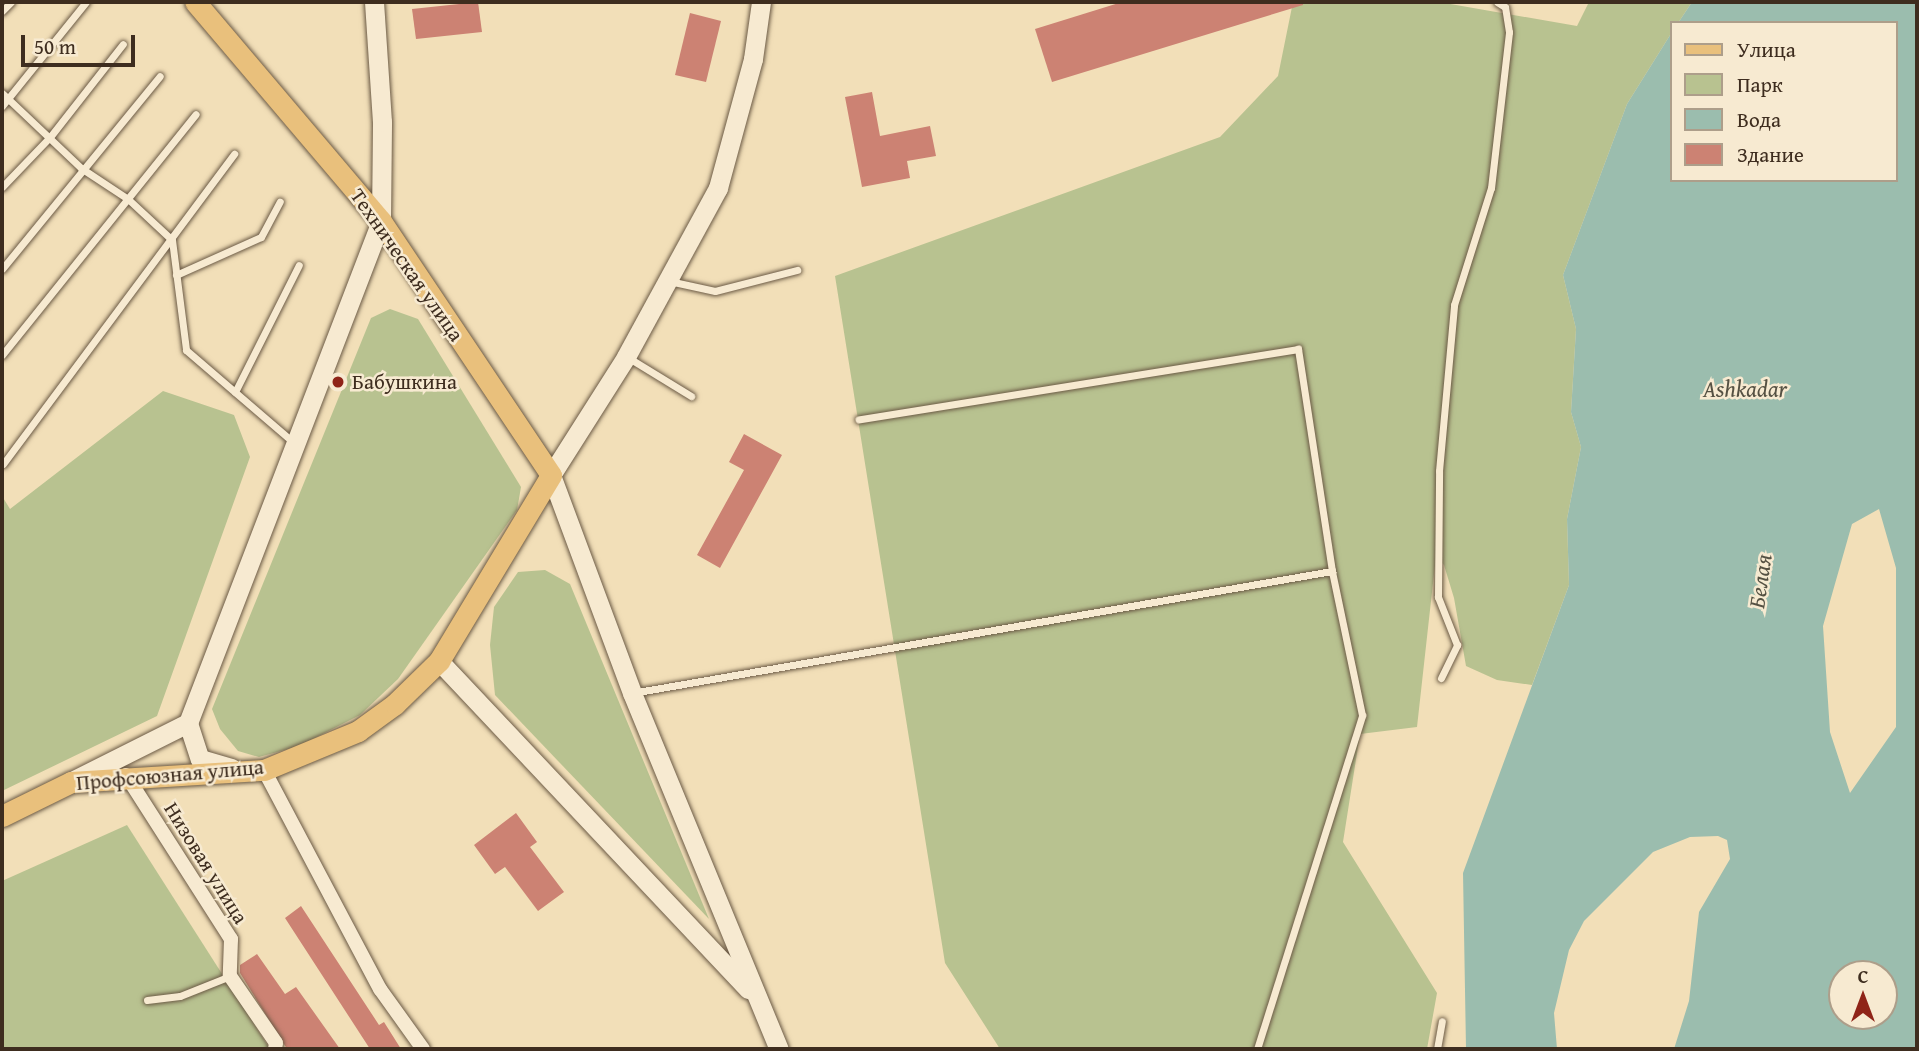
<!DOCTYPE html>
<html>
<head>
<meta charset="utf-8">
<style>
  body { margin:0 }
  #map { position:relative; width:1919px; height:1051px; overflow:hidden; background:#f2dfb8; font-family:"Gentium Book Plus",serif }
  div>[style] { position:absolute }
  .green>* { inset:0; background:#b8c290 }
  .water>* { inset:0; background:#9bbdae }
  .building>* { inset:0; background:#cc8273 }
  .roads { filter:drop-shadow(0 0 2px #6b5a45) drop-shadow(0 0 2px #6b5a45) }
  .lane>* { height:7px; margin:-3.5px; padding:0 3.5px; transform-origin:3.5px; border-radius:3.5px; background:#f7ead1 }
  .street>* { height:14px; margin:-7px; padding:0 7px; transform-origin:7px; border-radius:7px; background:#f7ead1 }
  .secondary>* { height:19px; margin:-9.5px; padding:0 9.5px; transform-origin:9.5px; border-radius:9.5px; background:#f7ead1 }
  .primary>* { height:21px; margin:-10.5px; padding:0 10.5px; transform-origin:10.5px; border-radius:10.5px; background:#e9c07c }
  .dots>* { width:19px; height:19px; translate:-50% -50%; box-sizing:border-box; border:4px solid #f7ead1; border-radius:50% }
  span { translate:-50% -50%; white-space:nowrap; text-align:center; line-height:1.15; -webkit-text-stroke:5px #f7ead1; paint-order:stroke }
  .street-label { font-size:21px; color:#3e2d1f }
  .poi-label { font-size:21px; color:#3e2d1f }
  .left { translate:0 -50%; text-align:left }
  .water-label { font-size:23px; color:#555143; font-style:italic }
  .frame { position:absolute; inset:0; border:4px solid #3e2d1f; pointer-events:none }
  .legend { position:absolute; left:1670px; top:21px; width:228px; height:161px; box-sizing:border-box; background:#f7ead1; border:2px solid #ad9e8a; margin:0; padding:9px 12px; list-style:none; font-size:21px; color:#3e2d1f }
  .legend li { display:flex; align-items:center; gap:14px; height:35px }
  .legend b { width:35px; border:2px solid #ad9e8a }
  .north { position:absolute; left:1828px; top:960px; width:70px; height:70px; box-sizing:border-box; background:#f7ead1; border:2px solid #ad9e8a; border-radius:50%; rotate:0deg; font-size:19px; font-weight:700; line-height:28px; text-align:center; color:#3e2d1f }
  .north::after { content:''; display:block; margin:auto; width:24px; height:32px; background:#8f2418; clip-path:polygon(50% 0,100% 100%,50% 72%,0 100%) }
  .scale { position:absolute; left:21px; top:35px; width:114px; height:32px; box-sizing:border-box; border:4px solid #3e2d1f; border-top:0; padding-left:9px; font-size:21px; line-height:24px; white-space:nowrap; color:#3e2d1f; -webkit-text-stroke:5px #f7ead1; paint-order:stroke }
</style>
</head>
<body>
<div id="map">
  <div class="green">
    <i style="clip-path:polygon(1293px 2px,1439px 2px,1577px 26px,1589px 2px,1692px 2px,1678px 23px,1672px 23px,1672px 32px,1627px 104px,1563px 275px,1576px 329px,1571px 412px,1581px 447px,1567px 519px,1569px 585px,1532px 685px,1497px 680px,1466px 666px,1454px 598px,1444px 565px,1436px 556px,1417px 727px,1360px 734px,1343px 842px,1437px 993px,1427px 1049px,1000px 1049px,945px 963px,835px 276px,1220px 137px,1278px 76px)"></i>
    <i style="clip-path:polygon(390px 309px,418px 319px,521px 487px,517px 510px,398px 679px,360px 715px,299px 746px,259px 757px,238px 751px,220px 729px,212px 709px,371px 318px)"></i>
    <i style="clip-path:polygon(163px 391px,234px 415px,250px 457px,157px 716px,2px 791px,2px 496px,10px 509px)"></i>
    <i style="clip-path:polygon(545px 570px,570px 584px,709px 919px,495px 695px,490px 645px,494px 607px,518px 572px)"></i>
    <i style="clip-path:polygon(127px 825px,270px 1049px,2px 1049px,2px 881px)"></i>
  </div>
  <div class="water">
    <i style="clip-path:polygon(evenodd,1692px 2px,1917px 2px,1917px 1049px,1674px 1049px,1689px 1001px,1699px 912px,1730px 859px,1727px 840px,1718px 836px,1690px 837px,1653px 852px,1584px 921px,1569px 950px,1554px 1013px,1557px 1049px,1466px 1049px,1463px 873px,1569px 585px,1567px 519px,1581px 447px,1571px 412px,1576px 329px,1563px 275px,1627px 104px,1672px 32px,1672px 180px,1896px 180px,1896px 23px,1678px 23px,1692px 2px,1879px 509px,1896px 568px,1896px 727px,1850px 793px,1830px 732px,1823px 626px,1852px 524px,1879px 509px,1692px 2px,1842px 974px,1884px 974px,1884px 1016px,1842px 1016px,1842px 974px)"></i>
  </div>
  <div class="building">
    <i style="clip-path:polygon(478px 2px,482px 32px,416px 39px,412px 9px)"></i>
    <i style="clip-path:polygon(1122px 2px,1303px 2px,1303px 5px,1052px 82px,1035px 29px)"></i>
    <i style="clip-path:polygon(690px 13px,721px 21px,706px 82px,675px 75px)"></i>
    <i style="clip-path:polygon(872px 92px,880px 136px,930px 126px,936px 156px,907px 161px,910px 178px,862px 187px,845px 97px)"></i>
    <i style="clip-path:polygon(744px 434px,782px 455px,720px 568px,697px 555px,744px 470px,729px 462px)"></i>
    <i style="clip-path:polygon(516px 813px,537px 842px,530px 847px,564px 892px,538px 911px,505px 867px,495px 874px,474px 845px)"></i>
    <i style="clip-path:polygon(301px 906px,379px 1025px,384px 1022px,401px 1049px,370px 1049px,285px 918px)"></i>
    <i style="clip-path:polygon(257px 954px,285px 994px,296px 987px,340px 1049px,287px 1049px,240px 973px,240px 965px)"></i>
  </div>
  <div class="roads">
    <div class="lane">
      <i style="left:2px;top:11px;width:13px;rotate:-45deg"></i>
      <i style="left:2px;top:93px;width:109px;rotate:43.5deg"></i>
      <i style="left:81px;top:168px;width:56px;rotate:33.4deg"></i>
      <i style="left:128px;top:199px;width:60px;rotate:43deg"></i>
      <i style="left:172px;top:240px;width:111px;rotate:82.7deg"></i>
      <i style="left:186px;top:350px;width:141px;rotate:40.7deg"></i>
      <i style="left:2px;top:106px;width:134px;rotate:-51.1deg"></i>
      <i style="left:2px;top:187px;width:69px;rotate:-46.2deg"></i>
      <i style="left:50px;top:137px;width:118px;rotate:-51.9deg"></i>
      <i style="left:2px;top:269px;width:249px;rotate:-50.7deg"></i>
      <i style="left:176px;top:275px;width:93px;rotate:-24.1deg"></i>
      <i style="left:261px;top:237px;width:40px;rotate:-62deg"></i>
      <i style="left:669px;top:281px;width:47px;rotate:12.3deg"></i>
      <i style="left:715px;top:291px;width:85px;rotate:-14.4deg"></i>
      <i style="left:2px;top:355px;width:309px;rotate:-51.2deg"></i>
      <i style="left:629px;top:358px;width:73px;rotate:31.5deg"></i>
      <i style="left:235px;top:392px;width:142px;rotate:-63.3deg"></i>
      <i style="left:3px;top:464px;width:387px;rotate:-53.3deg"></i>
      <i style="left:1441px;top:678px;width:37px;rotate:-64deg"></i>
      <i style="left:1457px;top:645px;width:52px;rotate:-111.6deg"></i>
      <i style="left:1438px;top:597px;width:126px;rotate:-89.5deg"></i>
      <i style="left:1439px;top:471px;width:167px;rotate:-84.8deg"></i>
      <i style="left:1454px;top:305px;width:123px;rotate:-72.5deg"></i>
      <i style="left:1491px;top:188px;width:157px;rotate:-83.4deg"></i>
      <i style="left:1509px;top:32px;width:25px;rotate:-99deg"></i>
      <i style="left:1505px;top:7px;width:9px;rotate:-148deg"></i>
      <i style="left:632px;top:693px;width:711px;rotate:-9.89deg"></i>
      <i style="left:1332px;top:571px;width:225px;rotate:-98.7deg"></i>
      <i style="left:1298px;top:349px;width:445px;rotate:170.9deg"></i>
      <i style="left:147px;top:1000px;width:33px;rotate:-7deg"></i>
      <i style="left:180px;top:996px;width:54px;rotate:-21.8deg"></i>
      <i style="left:1257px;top:1049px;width:350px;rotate:-72.5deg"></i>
      <i style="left:1362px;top:715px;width:147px;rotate:-101.8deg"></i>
      <i style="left:1437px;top:1049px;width:28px;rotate:-80deg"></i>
    </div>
    <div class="street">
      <i style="left:264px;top:770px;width:248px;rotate:62.1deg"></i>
      <i style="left:380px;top:989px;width:74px;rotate:54.4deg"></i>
      <i style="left:126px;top:775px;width:195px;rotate:57.4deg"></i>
      <i style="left:231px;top:939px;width:37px;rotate:92deg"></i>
      <i style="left:230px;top:976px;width:81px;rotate:55.5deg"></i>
      <i style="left:276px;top:1043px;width:6px;rotate:99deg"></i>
    </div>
    <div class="secondary">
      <i style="left:761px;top:2px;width:58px;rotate:98deg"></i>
      <i style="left:753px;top:59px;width:134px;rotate:105.2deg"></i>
      <i style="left:718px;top:188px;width:192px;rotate:118.6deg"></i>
      <i style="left:626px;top:357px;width:140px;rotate:122.4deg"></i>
      <i style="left:551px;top:475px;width:233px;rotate:69.6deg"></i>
      <i style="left:632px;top:693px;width:385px;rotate:67.6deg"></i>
      <i style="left:439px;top:661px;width:451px;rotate:46.7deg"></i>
      <i style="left:188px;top:723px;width:38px;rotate:72deg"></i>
      <i style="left:200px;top:759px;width:33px;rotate:16deg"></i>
      <i style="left:72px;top:781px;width:130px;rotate:-26.6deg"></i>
      <i style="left:188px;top:723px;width:538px;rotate:-68.97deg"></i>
      <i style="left:381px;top:221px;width:99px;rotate:-89.4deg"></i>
      <i style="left:382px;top:122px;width:120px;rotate:-93.8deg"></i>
    </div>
    <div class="primary">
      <i style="left:2px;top:816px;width:77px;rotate:-26.2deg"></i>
      <i style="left:71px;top:782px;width:193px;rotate:-3.6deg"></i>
      <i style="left:264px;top:770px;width:102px;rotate:-22.5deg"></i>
      <i style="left:358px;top:731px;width:46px;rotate:-36.1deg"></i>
      <i style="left:395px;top:704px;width:62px;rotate:-44.3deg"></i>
      <i style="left:439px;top:661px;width:217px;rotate:-58.9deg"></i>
      <i style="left:551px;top:475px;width:306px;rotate:-123.8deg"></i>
      <i style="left:381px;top:221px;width:287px;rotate:-130.3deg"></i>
    </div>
  </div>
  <div class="dots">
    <i style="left:338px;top:382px;background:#8f2418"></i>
  </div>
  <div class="street-label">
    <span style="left:407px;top:265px;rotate:55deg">Техническая улица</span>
    <span style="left:170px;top:775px;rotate:-5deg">Профсоюзная улица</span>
    <span style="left:206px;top:863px;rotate:58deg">Низовая улица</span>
  </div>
  <div class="poi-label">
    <span class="left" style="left:352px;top:382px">Бабушкина</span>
  </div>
  <div class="water-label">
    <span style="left:1745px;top:389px">Ashkadar</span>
    <span style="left:1760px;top:581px;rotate:-82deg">Белая</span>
  </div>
  <div class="frame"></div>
  <ul class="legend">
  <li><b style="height:9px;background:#e9c07c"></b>Улица</li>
  <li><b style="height:19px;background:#b8c290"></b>Парк</li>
  <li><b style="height:19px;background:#9bbdae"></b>Вода</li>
  <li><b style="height:19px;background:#cc8273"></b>Здание</li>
  </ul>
  <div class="north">С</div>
  <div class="scale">50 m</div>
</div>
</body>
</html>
